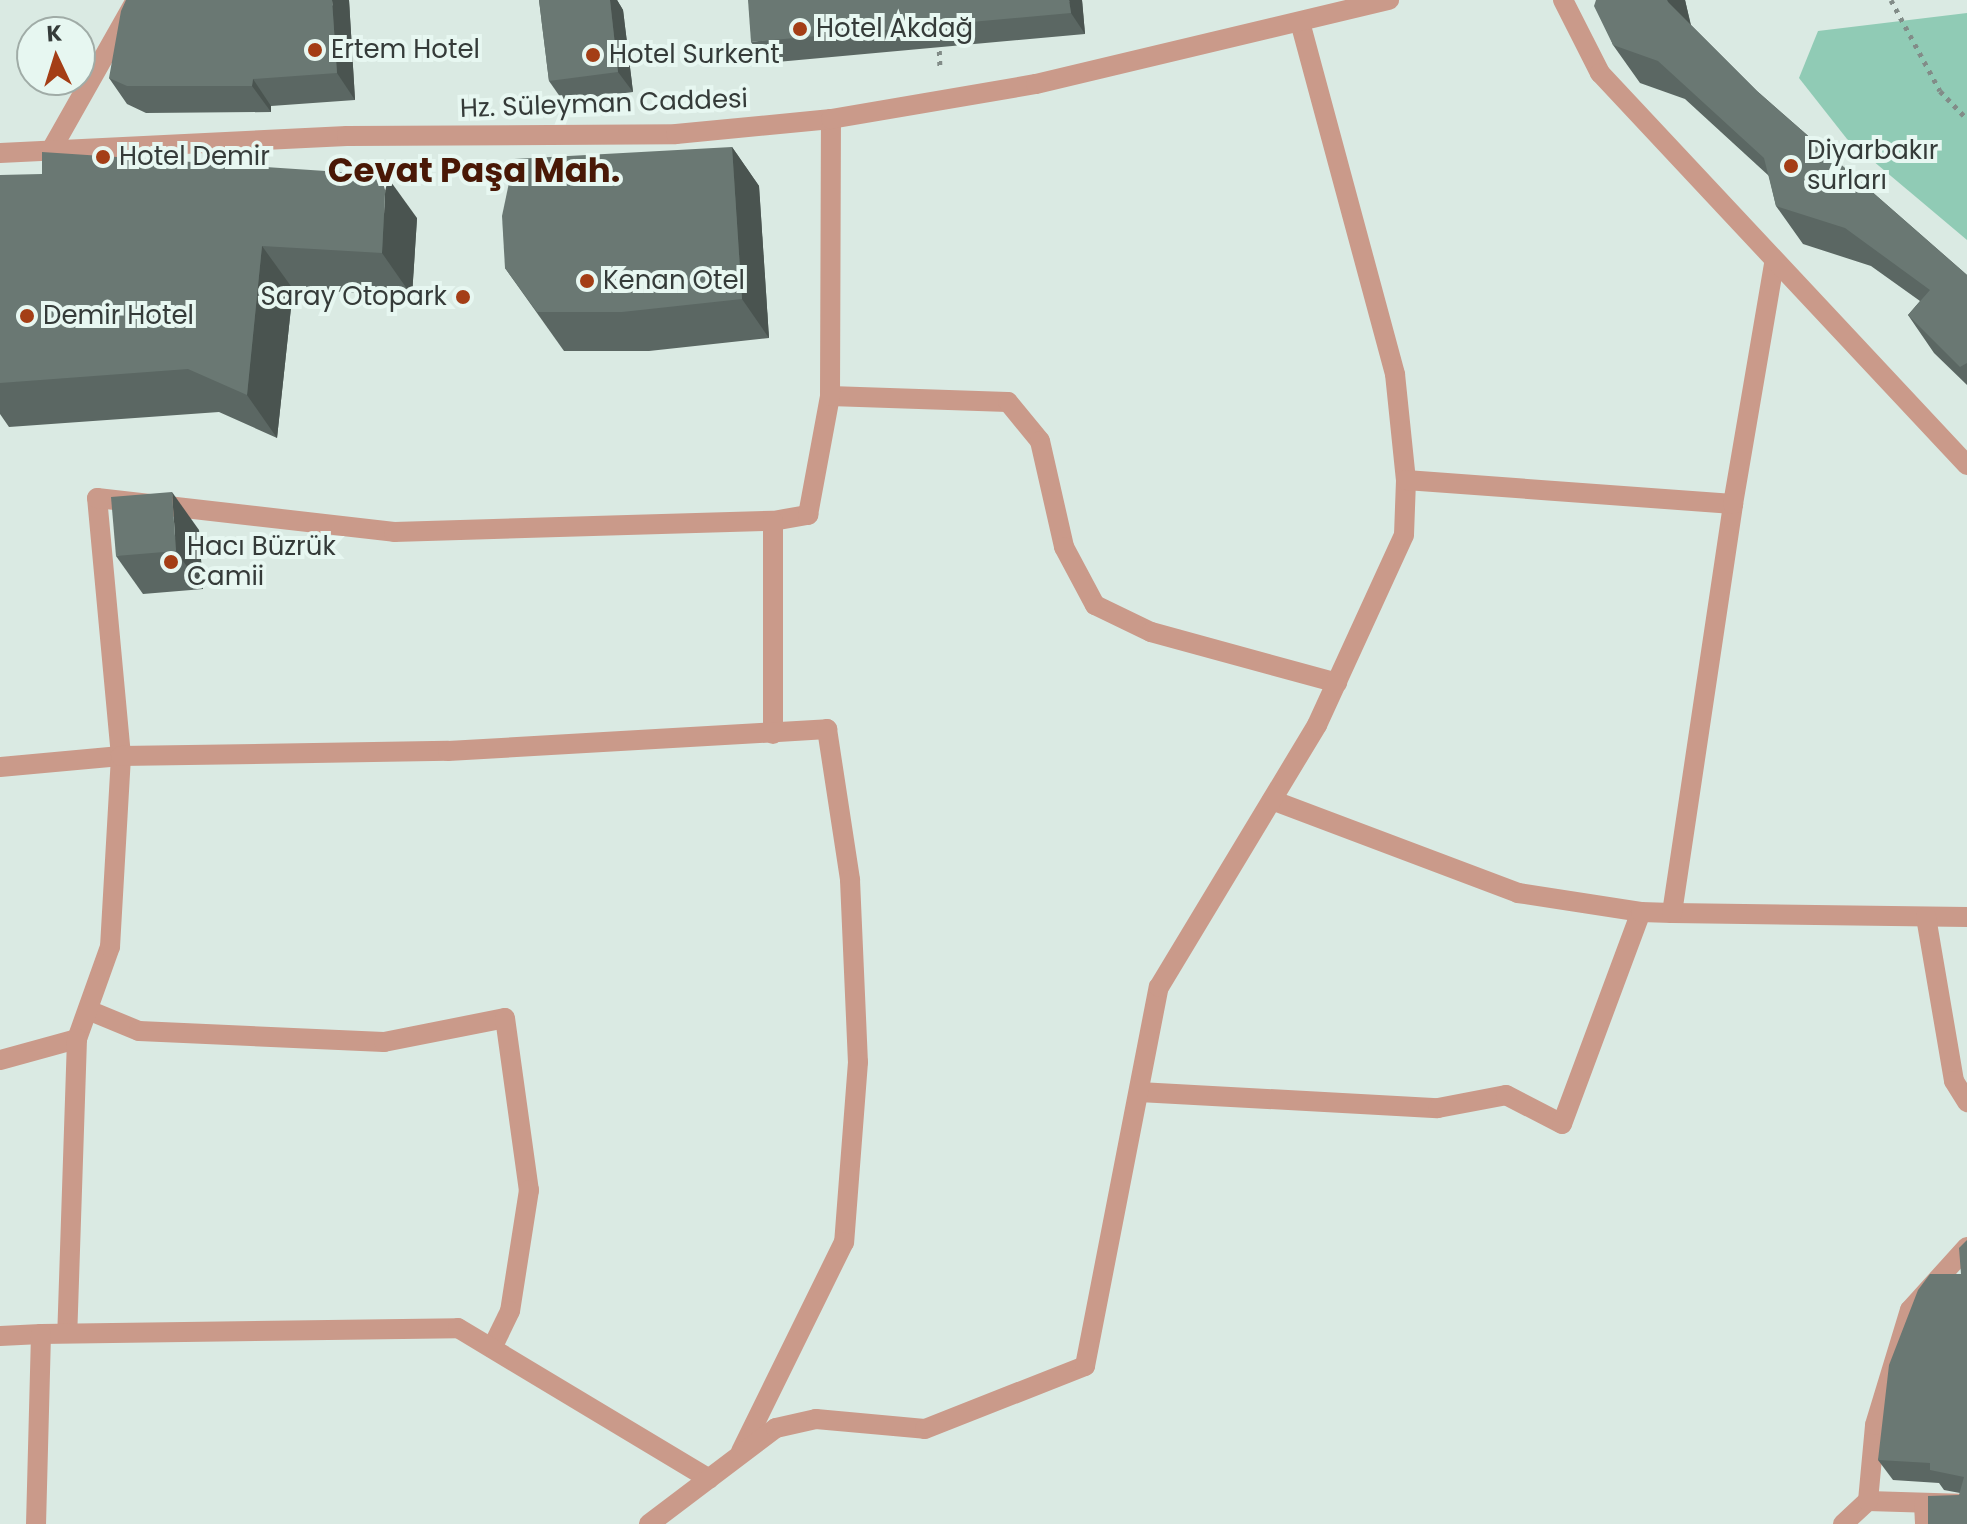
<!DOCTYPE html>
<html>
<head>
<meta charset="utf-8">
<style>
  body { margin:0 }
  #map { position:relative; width:1967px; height:1524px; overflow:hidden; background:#daeae3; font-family:Poppins,sans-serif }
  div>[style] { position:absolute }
  .green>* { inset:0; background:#90cbb5 }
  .path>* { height:5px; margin-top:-2.5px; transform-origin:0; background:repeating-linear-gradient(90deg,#828c88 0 4px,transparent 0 10px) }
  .minor>* { height:20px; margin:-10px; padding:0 10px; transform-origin:10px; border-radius:10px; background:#ca9a8a }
  .tertiary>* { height:20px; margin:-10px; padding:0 10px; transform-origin:10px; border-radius:10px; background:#ca9a8a }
  .wall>* { inset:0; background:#5b6763 }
  .shaded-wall>* { inset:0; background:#4a5450 }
  .building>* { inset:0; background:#6a7873 }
  .dots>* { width:22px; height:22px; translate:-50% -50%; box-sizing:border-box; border:4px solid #e7f7f1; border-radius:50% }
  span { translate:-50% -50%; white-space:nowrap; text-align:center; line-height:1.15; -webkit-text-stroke:8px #e7f7f1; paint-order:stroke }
  .poi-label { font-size:26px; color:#353b39 }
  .left { translate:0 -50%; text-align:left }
  .right { translate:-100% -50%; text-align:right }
  .street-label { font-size:26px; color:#353b39 }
  .district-label { font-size:34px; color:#491806; font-weight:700 }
  .north { position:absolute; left:16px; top:16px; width:80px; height:80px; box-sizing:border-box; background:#e7f7f1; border:2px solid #a0aca7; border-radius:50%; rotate:356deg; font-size:22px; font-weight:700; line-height:32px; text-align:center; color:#353b39 }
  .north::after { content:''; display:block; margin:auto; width:28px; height:36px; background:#a43e16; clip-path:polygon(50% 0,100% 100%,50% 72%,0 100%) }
</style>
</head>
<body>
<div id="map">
  <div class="green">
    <i style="clip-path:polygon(1967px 13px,1967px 240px,1847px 139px,1799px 78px,1818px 31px)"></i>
  </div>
  <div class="path">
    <i style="left:1891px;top:0;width:103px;rotate:61.7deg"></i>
    <i style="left:1940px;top:91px;width:39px;rotate:46deg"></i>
    <i style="left:939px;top:41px;width:26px;rotate:88deg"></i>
  </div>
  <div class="minor">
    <i style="left:1300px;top:22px;width:365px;rotate:74.9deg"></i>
    <i style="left:1395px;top:374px;width:107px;rotate:84.1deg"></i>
    <i style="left:50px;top:152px;width:175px;rotate:-60.5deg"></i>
    <i style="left:830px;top:396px;width:178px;rotate:1.9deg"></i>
    <i style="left:1008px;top:402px;width:50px;rotate:50.6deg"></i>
    <i style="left:1040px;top:441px;width:109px;rotate:77.2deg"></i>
    <i style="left:1064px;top:547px;width:66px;rotate:61.9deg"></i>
    <i style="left:1095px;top:605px;width:62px;rotate:25.7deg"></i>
    <i style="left:1151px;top:632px;width:193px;rotate:15.3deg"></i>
    <i style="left:773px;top:521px;width:36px;rotate:-10deg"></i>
    <i style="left:808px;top:515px;width:121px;rotate:-79.5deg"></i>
    <i style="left:830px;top:396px;width:277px;rotate:-89.8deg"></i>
    <i style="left:0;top:767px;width:121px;rotate:-5.2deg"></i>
    <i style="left:121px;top:756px;width:259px;rotate:-95.3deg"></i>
    <i style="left:97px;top:498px;width:299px;rotate:6.5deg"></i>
    <i style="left:394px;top:532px;width:379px;rotate:-1.7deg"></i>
    <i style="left:773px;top:521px;width:213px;rotate:90deg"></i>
    <i style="left:1272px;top:800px;width:263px;rotate:20.7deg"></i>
    <i style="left:1518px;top:893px;width:124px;rotate:8.8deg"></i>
    <i style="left:1672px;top:913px;width:295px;rotate:0.8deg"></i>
    <i style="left:1926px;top:917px;width:166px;rotate:80.3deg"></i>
    <i style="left:1954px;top:1081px;width:25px;rotate:58deg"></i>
    <i style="left:88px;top:1010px;width:55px;rotate:22.4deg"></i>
    <i style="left:139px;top:1031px;width:245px;rotate:2.6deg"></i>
    <i style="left:384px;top:1042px;width:123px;rotate:-11.2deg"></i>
    <i style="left:505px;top:1018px;width:174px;rotate:82.1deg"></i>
    <i style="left:529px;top:1190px;width:122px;rotate:98.9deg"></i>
    <i style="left:510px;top:1311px;width:41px;rotate:115.9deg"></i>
    <i style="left:77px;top:1039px;width:98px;rotate:-70.3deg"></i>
    <i style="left:110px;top:947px;width:191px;rotate:-86.7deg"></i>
    <i style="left:121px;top:756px;width:327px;rotate:-0.9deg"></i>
    <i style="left:448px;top:751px;width:380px;rotate:-3.3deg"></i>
    <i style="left:827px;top:729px;width:153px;rotate:81.3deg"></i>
    <i style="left:850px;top:880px;width:182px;rotate:87.5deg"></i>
    <i style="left:858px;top:1062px;width:181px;rotate:94.4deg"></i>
    <i style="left:844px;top:1242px;width:233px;rotate:116.2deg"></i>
    <i style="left:0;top:1060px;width:80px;rotate:-15.3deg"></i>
    <i style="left:77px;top:1039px;width:294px;rotate:91.9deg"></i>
    <i style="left:1139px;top:1092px;width:299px;rotate:3.1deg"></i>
    <i style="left:1438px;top:1108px;width:69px;rotate:-10.8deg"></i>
    <i style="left:1506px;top:1095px;width:63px;rotate:27.4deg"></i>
    <i style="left:1562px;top:1124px;width:226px;rotate:-69.6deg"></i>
    <i style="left:1641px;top:912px;width:31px;rotate:2deg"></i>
    <i style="left:1672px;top:913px;width:414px;rotate:-81.5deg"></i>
    <i style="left:41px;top:1334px;width:417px;rotate:-0.8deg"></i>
    <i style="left:458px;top:1328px;width:293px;rotate:31deg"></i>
    <i style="left:0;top:1336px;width:41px;rotate:-2.8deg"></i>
    <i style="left:41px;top:1334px;width:190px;rotate:91.5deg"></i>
    <i style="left:1868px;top:1501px;width:99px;rotate:1.7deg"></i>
    <i style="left:1924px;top:1504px;width:20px;rotate:87deg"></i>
    <i style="left:649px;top:1524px;width:159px;rotate:-37.1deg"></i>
    <i style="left:776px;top:1428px;width:41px;rotate:-12.7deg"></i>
    <i style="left:816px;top:1419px;width:109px;rotate:5.2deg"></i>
    <i style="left:925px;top:1429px;width:172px;rotate:-21.5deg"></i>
    <i style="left:1085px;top:1366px;width:386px;rotate:-79deg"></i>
    <i style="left:1159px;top:987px;width:306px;rotate:-58.9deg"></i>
    <i style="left:1317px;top:725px;width:209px;rotate:-65.4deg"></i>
    <i style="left:1404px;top:535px;width:55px;rotate:-87.9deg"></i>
    <i style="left:1406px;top:480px;width:328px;rotate:4.2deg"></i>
    <i style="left:1733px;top:504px;width:243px;rotate:-80.3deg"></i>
    <i style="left:1843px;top:1524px;width:34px;rotate:-43deg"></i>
    <i style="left:1868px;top:1501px;width:76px;rotate:-84.7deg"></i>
    <i style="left:1875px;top:1425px;width:120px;rotate:-73.1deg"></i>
    <i style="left:1910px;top:1310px;width:85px;rotate:-47.9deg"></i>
  </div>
  <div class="tertiary">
    <i style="left:1563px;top:0;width:82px;rotate:63.1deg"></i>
    <i style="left:1600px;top:73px;width:537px;rotate:46.89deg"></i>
    <i style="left:0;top:153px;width:347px;rotate:-2.8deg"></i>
    <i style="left:347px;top:136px;width:329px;rotate:-0.3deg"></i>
    <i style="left:676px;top:134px;width:156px;rotate:-5.5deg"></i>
    <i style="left:831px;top:119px;width:208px;rotate:-9.7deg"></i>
    <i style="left:1036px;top:84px;width:363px;rotate:-13.4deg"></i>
  </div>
  <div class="wall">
    <i style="clip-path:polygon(349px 0,355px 100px,271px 106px,271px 112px,146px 113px,127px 104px,109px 78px)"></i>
    <i style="clip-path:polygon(539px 0,617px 0,623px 10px,633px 92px,563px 101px,549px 81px)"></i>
    <i style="clip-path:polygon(1082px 0,1085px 34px,766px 63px,751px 42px)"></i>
    <i style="clip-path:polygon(1596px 0,1685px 0,1691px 25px,1757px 91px,1967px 275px,1967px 385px,1934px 353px,1908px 315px,1920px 301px,1871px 266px,1803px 244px,1776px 206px,1769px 176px,1685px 99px,1640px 83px,1613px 45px)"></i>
    <i style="clip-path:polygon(732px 147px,759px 186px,769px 338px,649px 351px,564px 351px,505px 268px)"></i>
    <i style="clip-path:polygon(0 175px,417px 218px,412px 296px,293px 289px,277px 438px,219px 412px,9px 427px,0 414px)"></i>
    <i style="clip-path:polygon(199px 530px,203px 589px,143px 594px,116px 556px)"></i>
    <i style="clip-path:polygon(1961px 1274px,1967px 1524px,1960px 1493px,1944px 1490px,1939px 1483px,1893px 1480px,1878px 1460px)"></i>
  </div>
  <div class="shaded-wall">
    <i style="clip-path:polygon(332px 0,349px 0,355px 100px,337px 73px)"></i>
    <i style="clip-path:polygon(610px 0,617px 0,623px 10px,633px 92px,618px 72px)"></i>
    <i style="clip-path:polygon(1069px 0,1082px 0,1085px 34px,1071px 13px)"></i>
    <i style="clip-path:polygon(1667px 0,1685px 0,1694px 40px,1668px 2px)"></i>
    <i style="clip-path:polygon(253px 79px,271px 106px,271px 112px,252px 86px)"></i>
    <i style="clip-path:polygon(732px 147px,759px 186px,769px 338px,742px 299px)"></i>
    <i style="clip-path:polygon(386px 175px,417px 218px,412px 296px,382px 253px)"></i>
    <i style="clip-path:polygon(262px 246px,293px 289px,277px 438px,247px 395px)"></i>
    <i style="clip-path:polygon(172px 492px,199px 530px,203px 589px,176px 551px)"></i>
  </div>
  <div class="building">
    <i style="clip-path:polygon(126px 0,332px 0,337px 73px,253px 79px,252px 86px,127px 86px,109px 78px,121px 11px)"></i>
    <i style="clip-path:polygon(539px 0,610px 0,618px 72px,549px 81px)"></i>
    <i style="clip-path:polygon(748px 0,1069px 0,1071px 13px,751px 42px)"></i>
    <i style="clip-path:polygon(1596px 0,1667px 0,1668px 2px,1757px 91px,1967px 275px,1967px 363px,1960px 367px,1908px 315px,1930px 290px,1845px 228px,1776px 206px,1764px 158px,1658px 61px,1613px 45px,1594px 6px)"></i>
    <i style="clip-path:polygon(732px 147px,742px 299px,622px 312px,537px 312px,505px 268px,502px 216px,514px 159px)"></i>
    <i style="clip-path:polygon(42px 152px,386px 175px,382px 253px,262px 246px,247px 395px,188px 369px,0 383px,0 175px,42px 174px)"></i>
    <i style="clip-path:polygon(172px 492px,176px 551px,116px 556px,111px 497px)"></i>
    <i style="clip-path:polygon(1967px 1240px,1967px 1524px,1928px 1524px,1928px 1496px,1959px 1495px,1964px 1477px,1930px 1470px,1930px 1463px,1878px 1460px,1889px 1365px,1918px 1290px,1930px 1274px,1961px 1274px,1959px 1248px)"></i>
  </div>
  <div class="dots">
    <i style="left:800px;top:29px;background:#a43e16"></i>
    <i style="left:315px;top:50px;background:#a43e16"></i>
    <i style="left:593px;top:55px;background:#a43e16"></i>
    <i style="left:103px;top:157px;background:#a43e16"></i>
    <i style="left:1791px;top:166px;background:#a43e16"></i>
    <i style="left:587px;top:281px;background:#a43e16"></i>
    <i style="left:463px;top:297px;background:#a43e16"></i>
    <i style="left:27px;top:316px;background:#a43e16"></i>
    <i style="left:171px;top:562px;background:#a43e16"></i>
  </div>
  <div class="poi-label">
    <span class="left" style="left:816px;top:29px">Hotel Akdağ</span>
    <span class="left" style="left:331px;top:50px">Ertem Hotel</span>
    <span class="left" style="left:609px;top:55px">Hotel Surkent</span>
    <span class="left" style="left:1807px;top:166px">Diyarbakır<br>surları</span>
    <span class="left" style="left:119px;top:157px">Hotel Demir</span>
    <span class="left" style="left:603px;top:281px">Kenan Otel</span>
    <span class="right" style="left:447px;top:297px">Saray Otopark</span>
    <span class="left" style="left:43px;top:316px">Demir Hotel</span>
    <span class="left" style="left:187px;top:562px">Hacı Büzrük<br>Camii</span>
  </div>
  <div class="street-label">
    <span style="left:604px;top:104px;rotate:-2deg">Hz. Süleyman Caddesi</span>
  </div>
  <div class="district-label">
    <span style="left:474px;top:171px">Cevat Paşa Mah.</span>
  </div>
  <div class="north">K</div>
</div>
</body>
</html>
